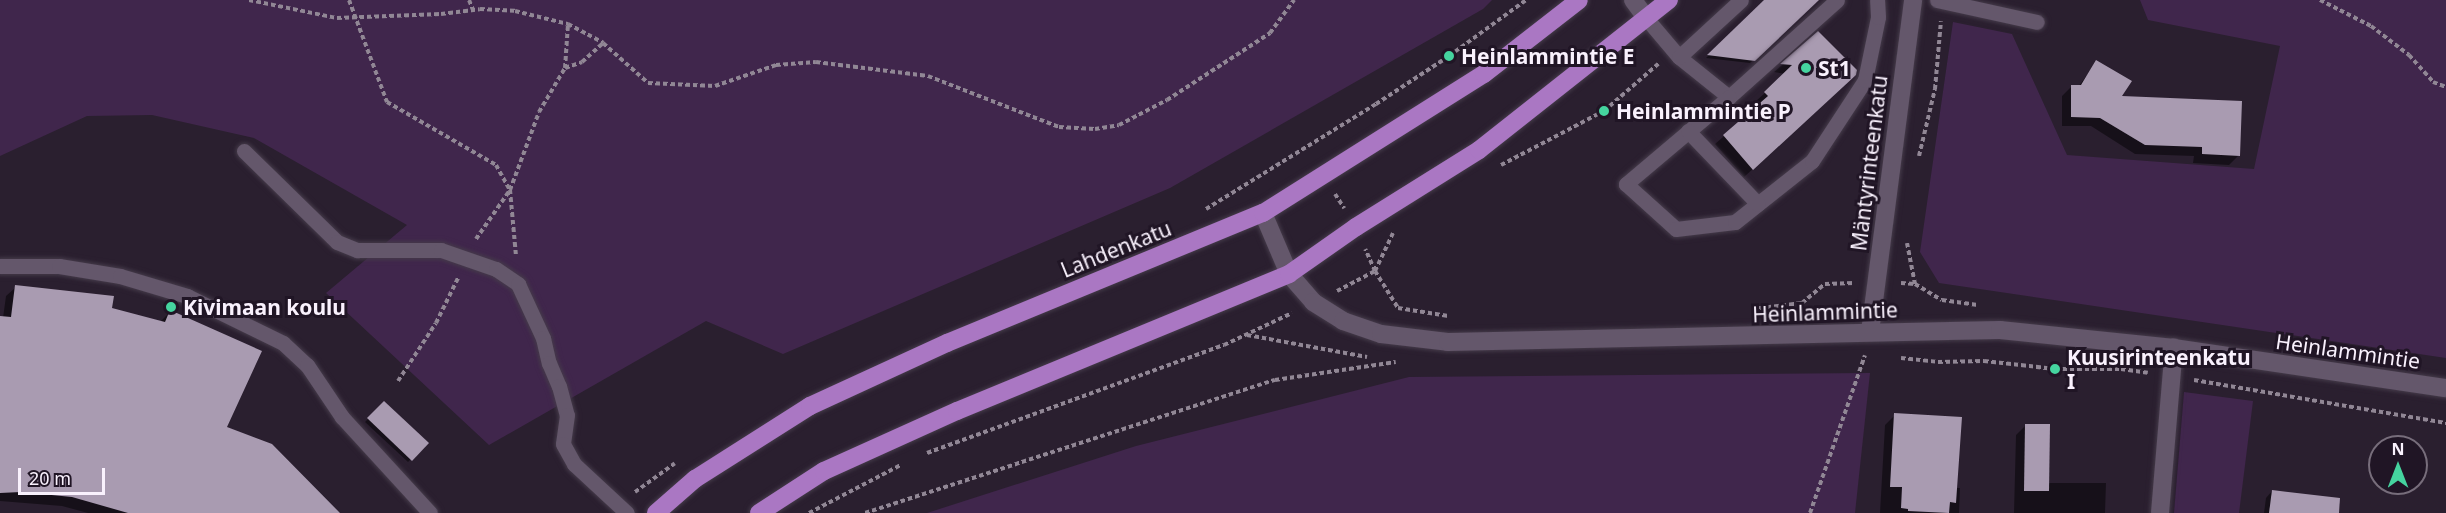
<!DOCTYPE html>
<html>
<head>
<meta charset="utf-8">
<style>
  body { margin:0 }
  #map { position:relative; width:2446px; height:513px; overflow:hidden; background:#2a1f2f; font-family:"Noto Sans",sans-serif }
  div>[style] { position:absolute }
  .green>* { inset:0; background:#40264c }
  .shadow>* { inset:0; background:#0007 }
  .building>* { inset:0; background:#a99bb1 }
  .path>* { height:4px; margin-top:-2px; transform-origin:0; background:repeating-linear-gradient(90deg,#918795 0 4.5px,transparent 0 7.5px) }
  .roads { filter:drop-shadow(0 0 2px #453b4a) drop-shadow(0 0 2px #453b4a) }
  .service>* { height:15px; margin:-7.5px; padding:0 7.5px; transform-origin:7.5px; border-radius:7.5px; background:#64576b }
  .minor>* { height:18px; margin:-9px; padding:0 9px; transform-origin:9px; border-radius:9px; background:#64576b }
  .tertiary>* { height:18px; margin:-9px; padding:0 9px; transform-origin:9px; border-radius:9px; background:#64576b }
  .primary>* { height:18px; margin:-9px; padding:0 9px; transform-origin:9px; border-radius:9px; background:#aa77c3 }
  .dots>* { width:16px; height:16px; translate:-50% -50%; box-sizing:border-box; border:3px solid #201525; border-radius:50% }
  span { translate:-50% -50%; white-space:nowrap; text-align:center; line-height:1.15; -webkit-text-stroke:6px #201525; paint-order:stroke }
  .poi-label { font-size:21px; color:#f9f1fd; font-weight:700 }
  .left { translate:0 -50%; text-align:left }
  .street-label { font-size:21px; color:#f9f1fd }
  .north { position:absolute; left:2368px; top:435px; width:60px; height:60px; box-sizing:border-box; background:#201525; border:2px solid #776d7b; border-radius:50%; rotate:0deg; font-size:16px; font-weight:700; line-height:24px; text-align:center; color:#f9f1fd }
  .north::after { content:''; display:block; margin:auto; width:21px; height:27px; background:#45d49f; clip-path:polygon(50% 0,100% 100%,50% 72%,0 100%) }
  .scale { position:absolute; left:18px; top:468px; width:87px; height:27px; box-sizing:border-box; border:3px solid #f9f1fd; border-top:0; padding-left:8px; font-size:18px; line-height:21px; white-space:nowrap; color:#f9f1fd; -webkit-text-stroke:4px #201525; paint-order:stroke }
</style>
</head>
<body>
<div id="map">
  <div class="green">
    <i style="clip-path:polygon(0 0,1492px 0,1483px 9px,1170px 188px,783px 354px,706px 321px,489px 445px,326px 293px,407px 225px,254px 138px,152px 115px,87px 116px,0 156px)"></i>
    <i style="clip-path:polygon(2140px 0,2446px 0,2446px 358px,1939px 283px,1920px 252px,1953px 22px,2012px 34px,2067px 155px,2254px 169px,2280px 46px,2148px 20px)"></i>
    <i style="clip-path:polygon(1870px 373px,1855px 513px,927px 513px,1136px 446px,1409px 377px)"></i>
    <i style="clip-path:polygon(2184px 392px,2253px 401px,2239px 513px,2174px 513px)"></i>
  </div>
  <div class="shadow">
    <i style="clip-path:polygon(1766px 0,1817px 0,1750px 63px,1706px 58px)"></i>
    <i style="clip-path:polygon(1818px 33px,1846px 84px,1744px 177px,1715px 144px,1760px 105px,1756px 101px,1786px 74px,1774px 72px)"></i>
    <i style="clip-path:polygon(2097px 62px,2120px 97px,2239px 155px,2229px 165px,2193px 163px,2194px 156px,2135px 154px,2091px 126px,2062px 126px,2062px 96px,2072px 86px,2078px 87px)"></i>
    <i style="clip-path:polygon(16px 287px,160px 322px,170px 312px,225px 427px,338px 513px,88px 513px,62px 506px,0 501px,0 318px,3px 318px,6px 296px)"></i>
    <i style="clip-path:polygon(384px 403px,427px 443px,408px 462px,365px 422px)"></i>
    <i style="clip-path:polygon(1895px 415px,1956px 488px,1960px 488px,1959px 513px,1880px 513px,1885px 425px)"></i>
    <i style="clip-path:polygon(2026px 425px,2048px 483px,2106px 483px,2105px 513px,2014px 513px,2016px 435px)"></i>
    <i style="clip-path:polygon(2272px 491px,2317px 513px,2264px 513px,2266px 498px)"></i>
  </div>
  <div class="building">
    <i style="clip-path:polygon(1764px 0,1819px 0,1755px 61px,1707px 55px)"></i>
    <i style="clip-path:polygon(1818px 31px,1857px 70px,1856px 75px,1753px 170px,1723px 135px,1768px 96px,1764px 92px,1792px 65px,1780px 64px)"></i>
    <i style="clip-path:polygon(2096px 60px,2132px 81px,2122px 96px,2242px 101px,2240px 156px,2202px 154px,2202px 147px,2145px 145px,2100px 118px,2071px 117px,2071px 85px,2081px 85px)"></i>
    <i style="clip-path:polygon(15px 285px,114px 296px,112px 308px,165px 322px,170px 310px,262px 351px,227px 427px,272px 444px,340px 513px,128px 513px,72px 497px,21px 492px,0 493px,0 316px,11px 317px)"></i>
    <i style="clip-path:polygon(384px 401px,429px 443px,412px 461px,367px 418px)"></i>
    <i style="clip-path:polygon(1894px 413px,1962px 417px,1956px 503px,1950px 502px,1949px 513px,1908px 511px,1908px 509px,1901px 508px,1902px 487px,1890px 487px)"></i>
    <i style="clip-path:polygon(2025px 424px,2050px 424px,2049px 491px,2024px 491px)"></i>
    <i style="clip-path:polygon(2272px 490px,2340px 498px,2339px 513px,2269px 513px)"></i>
  </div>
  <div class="path">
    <i style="left:249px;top:0;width:90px;rotate:11.6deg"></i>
    <i style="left:337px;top:18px;width:104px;rotate:-2.2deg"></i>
    <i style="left:441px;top:14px;width:39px;rotate:-7deg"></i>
    <i style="left:480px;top:9px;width:35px;rotate:3deg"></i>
    <i style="left:515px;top:11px;width:55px;rotate:13.8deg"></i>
    <i style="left:568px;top:24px;width:40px;rotate:28deg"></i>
    <i style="left:603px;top:43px;width:60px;rotate:41.6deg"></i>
    <i style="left:648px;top:83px;width:67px;rotate:2.6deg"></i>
    <i style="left:715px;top:86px;width:65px;rotate:-19deg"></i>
    <i style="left:776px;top:65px;width:40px;rotate:-4.3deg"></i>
    <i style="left:816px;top:62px;width:113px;rotate:7.1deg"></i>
    <i style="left:928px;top:76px;width:141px;rotate:21.3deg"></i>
    <i style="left:1059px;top:127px;width:36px;rotate:3deg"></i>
    <i style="left:1095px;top:129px;width:24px;rotate:-9deg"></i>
    <i style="left:1119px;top:125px;width:54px;rotate:-27.5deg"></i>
    <i style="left:1167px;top:100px;width:123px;rotate:-33deg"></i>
    <i style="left:1270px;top:33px;width:41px;rotate:-54deg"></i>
    <i style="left:349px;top:0;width:109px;rotate:69.6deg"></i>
    <i style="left:387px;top:102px;width:126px;rotate:30deg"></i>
    <i style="left:496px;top:165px;width:29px;rotate:61deg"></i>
    <i style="left:510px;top:190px;width:66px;rotate:84.8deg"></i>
    <i style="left:469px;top:0;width:11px;rotate:68deg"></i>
    <i style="left:2320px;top:0;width:57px;rotate:27deg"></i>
    <i style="left:2371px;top:26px;width:48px;rotate:37.3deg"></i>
    <i style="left:2409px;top:55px;width:36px;rotate:48deg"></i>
    <i style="left:2433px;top:82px;width:14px;rotate:21deg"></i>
    <i style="left:565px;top:68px;width:18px;rotate:-19deg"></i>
    <i style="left:582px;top:62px;width:28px;rotate:-42deg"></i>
    <i style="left:1919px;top:156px;width:69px;rotate:-76.6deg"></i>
    <i style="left:1935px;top:89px;width:68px;rotate:-85deg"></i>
    <i style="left:1501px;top:165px;width:116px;rotate:-27.7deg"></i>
    <i style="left:1604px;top:111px;width:72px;rotate:-41deg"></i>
    <i style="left:1335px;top:194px;width:17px;rotate:57deg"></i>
    <i style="left:1206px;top:209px;width:200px;rotate:-31.7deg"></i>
    <i style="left:1376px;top:104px;width:87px;rotate:-33.3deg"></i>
    <i style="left:1449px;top:56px;width:95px;rotate:-36deg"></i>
    <i style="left:1393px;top:233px;width:42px;rotate:115.3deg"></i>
    <i style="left:1375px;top:271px;width:44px;rotate:58.1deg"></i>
    <i style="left:1398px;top:308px;width:51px;rotate:9.1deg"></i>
    <i style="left:476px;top:239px;width:60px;rotate:-55.2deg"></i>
    <i style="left:510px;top:190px;width:83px;rotate:-69.6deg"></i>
    <i style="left:539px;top:112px;width:51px;rotate:-59.4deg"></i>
    <i style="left:565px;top:68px;width:44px;rotate:-86.1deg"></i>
    <i style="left:1907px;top:243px;width:42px;rotate:79deg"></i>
    <i style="left:1901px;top:283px;width:14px;rotate:4deg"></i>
    <i style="left:1915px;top:284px;width:31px;rotate:31deg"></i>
    <i style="left:1942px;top:300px;width:36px;rotate:8deg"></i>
    <i style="left:1337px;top:291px;width:43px;rotate:-27.8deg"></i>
    <i style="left:1375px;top:271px;width:24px;rotate:-114deg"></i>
    <i style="left:1752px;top:309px;width:50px;rotate:-6.8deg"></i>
    <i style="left:1802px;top:303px;width:30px;rotate:-40deg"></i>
    <i style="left:1825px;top:284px;width:29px;rotate:-2deg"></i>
    <i style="left:1247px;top:335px;width:122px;rotate:10.4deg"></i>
    <i style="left:1901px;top:358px;width:37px;rotate:6deg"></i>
    <i style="left:1938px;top:362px;width:46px;rotate:-1.2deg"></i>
    <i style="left:1984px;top:361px;width:71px;rotate:6.4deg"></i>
    <i style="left:2055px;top:369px;width:66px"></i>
    <i style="left:2121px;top:369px;width:27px;rotate:8deg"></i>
    <i style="left:2194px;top:380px;width:256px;rotate:9.7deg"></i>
    <i style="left:398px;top:381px;width:69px;rotate:-56.8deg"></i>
    <i style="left:436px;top:323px;width:50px;rotate:-63.9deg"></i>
    <i style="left:927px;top:453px;width:316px;rotate:-20deg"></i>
    <i style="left:1224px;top:345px;width:75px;rotate:-25.2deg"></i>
    <i style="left:635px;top:492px;width:49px;rotate:-35.9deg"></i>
    <i style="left:809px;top:513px;width:104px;rotate:-27.6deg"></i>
    <i style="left:865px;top:513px;width:431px;rotate:-18deg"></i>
    <i style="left:1275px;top:380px;width:122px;rotate:-8.5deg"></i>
    <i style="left:1810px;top:513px;width:167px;rotate:-70.8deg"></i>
  </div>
  <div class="roads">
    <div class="service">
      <i style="left:1937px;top:0;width:102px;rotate:12.4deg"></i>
      <i style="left:1646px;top:18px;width:51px;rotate:49.8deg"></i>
      <i style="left:1679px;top:57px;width:64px;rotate:38.7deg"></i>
      <i style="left:1729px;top:97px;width:145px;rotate:-41.9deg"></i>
      <i style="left:1679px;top:57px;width:84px;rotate:-42.6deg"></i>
      <i style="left:1729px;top:97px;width:135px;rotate:139.8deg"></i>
      <i style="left:1626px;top:184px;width:67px;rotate:42deg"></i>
      <i style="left:1676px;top:229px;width:59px;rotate:-6.8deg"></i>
      <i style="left:1735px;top:222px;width:98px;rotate:-38.4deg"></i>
      <i style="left:1812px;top:161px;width:97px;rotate:-56.8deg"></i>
      <i style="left:1865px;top:80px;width:64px;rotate:-78.3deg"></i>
      <i style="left:1878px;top:17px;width:17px;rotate:-93deg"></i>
      <i style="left:1688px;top:131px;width:101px;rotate:46.2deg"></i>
      <i style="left:244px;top:151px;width:130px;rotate:44.4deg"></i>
      <i style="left:337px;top:242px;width:22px;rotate:22deg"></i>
      <i style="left:357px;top:250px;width:84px"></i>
      <i style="left:441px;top:250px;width:58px;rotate:19.1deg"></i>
      <i style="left:496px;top:269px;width:27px;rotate:34deg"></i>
      <i style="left:518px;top:284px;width:60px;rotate:65.2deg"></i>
      <i style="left:543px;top:338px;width:26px;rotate:77deg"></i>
      <i style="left:549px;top:363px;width:25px;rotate:67deg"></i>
      <i style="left:559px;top:386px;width:30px;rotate:75deg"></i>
      <i style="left:567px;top:415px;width:29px;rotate:98deg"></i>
      <i style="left:563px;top:444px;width:23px;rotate:61deg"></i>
      <i style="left:574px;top:464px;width:72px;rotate:42.8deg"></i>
      <i style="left:0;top:266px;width:59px"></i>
      <i style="left:59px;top:266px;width:62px;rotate:9.3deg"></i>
      <i style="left:120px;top:276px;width:70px;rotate:16.6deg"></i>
      <i style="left:187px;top:296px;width:107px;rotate:26.1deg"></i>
      <i style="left:283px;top:343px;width:33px;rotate:43deg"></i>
      <i style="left:307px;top:365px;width:63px;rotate:56.1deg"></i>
      <i style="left:342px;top:417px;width:130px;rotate:47.5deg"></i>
    </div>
    <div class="minor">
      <i style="left:1633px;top:0;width:22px;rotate:54deg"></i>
      <i style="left:1870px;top:332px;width:335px;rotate:-82.6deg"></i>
      <i style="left:2160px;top:513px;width:166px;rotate:-85.2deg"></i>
    </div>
    <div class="tertiary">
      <i style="left:1263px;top:213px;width:66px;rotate:66.9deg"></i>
      <i style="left:1289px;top:274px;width:37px;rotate:49deg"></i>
      <i style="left:1313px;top:302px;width:36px;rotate:32deg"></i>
      <i style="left:1343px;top:321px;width:40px;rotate:18.9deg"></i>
      <i style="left:1381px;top:334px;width:67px;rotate:6.8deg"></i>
      <i style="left:1448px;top:342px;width:552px;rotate:-1.25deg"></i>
      <i style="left:2000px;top:330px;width:175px;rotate:5.9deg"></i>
      <i style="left:2174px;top:348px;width:275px;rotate:8.4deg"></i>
    </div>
    <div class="primary">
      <i style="left:656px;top:513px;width:52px;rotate:-41.1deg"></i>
      <i style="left:695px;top:479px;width:136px;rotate:-32.4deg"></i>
      <i style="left:810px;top:406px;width:151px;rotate:-24.7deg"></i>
      <i style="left:947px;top:343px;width:342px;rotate:-22.4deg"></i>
      <i style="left:1263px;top:213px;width:261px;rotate:-32.2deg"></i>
      <i style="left:1484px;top:74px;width:120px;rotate:-37.9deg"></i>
      <i style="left:759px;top:513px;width:77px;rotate:-32.9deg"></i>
      <i style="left:824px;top:471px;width:146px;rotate:-24.3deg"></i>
      <i style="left:957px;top:411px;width:359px;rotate:-22.4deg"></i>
      <i style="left:1289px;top:274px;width:82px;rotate:-35deg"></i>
      <i style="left:1356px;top:227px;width:145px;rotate:-32deg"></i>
      <i style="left:1479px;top:150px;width:242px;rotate:-38.3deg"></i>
    </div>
  </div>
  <div class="dots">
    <i style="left:1449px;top:56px;background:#45d49f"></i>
    <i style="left:1806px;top:68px;background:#45d49f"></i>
    <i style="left:1604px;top:111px;background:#45d49f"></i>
    <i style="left:171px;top:307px;background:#45d49f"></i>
    <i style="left:2055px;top:369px;background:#45d49f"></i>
  </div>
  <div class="poi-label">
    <span class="left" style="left:1461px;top:56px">Heinlammintie E</span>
    <span class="left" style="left:1818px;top:68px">St1</span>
    <span class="left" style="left:1616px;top:111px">Heinlammintie P</span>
    <span class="left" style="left:183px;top:307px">Kivimaan koulu</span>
    <span class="left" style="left:2067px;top:369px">Kuusirinteenkatu<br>I</span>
  </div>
  <div class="street-label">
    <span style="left:1869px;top:163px;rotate:-83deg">Mäntyrinteenkatu</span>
    <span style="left:1116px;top:249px;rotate:-22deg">Lahdenkatu</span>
    <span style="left:1825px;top:312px;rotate:-2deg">Heinlammintie</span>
    <span style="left:2348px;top:351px;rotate:8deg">Heinlammintie</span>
  </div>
  <div class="north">N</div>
  <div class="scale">20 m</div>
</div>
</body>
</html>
